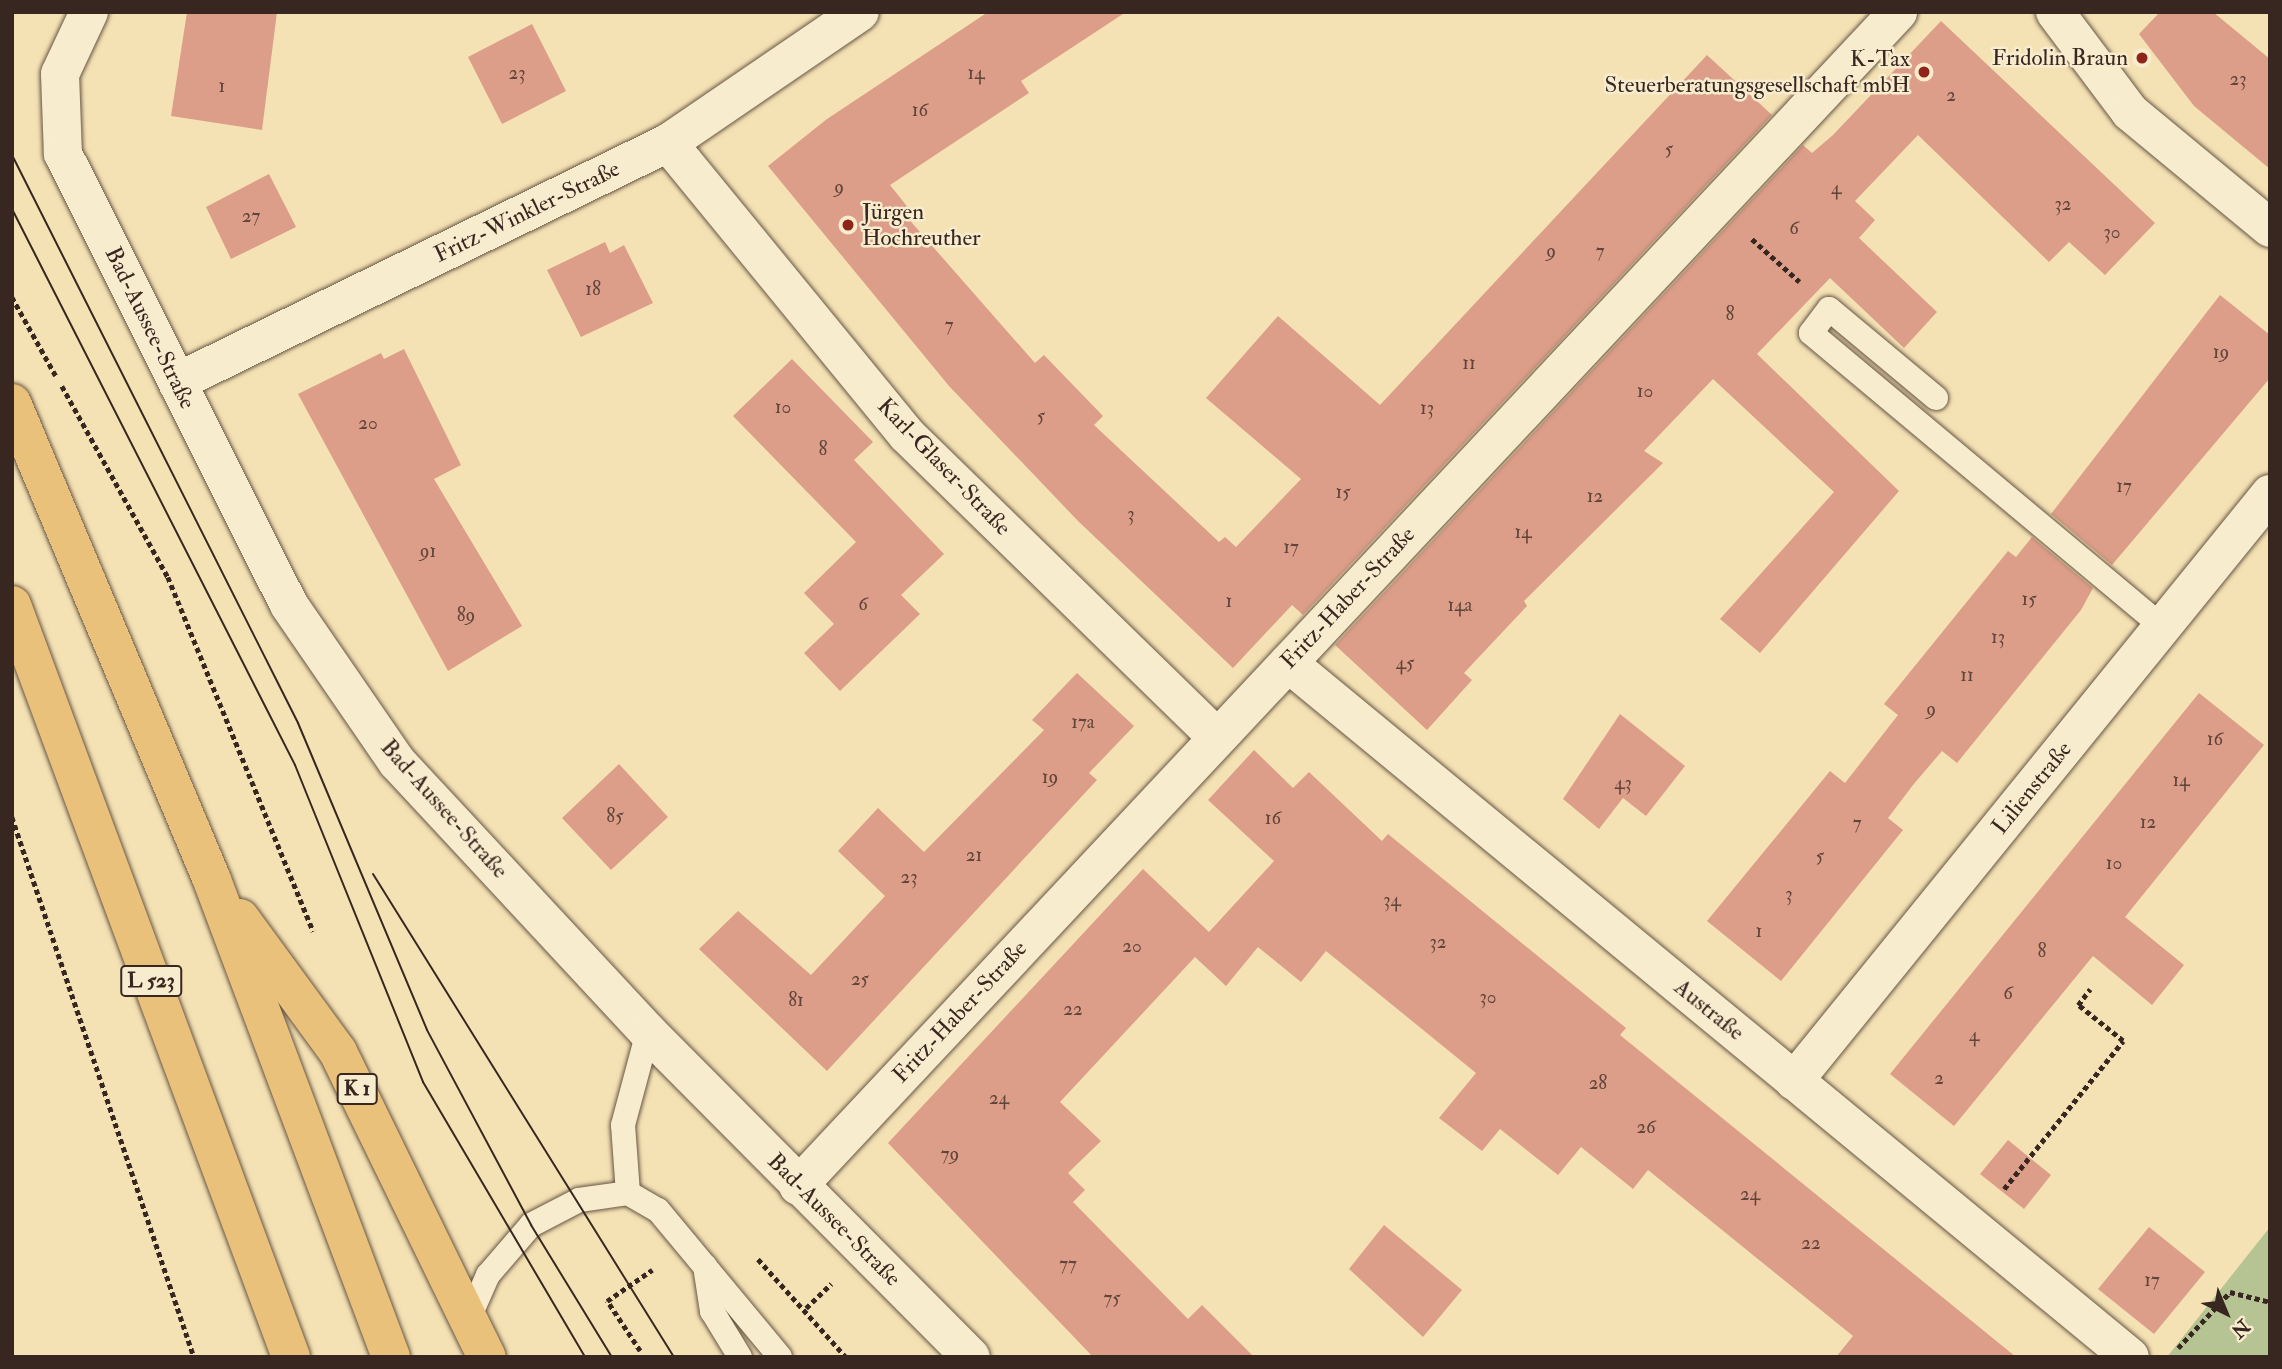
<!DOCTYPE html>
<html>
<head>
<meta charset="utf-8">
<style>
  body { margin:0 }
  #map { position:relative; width:2282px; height:1369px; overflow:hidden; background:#f5e2b4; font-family:"IM FELL Double Pica",serif }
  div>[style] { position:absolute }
  .green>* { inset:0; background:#b5c492 }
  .building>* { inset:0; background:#dc9e89 }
  .path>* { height:4.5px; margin-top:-2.25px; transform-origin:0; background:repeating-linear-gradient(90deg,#382720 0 5px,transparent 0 8.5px) }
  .roads { filter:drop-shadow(0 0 2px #675645) drop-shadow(0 0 2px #675645) }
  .service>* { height:24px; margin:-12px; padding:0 12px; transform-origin:12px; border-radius:12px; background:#f8ecce }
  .minor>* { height:38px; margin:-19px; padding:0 19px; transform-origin:19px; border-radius:19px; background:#f8ecce }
  .trunk>* { height:38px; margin:-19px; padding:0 19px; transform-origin:19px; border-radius:19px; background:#eac17a }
  .tram>* { height:2px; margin:-1px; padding:0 1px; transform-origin:1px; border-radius:1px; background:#382720 }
  .dots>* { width:19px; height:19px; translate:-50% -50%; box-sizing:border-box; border:4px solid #f8ecce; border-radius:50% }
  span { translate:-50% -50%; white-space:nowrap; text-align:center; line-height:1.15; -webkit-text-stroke:5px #f8ecce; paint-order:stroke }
  .number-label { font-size:19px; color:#61453a }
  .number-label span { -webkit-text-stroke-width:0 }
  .shield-label span { padding:2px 5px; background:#f8ecce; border:2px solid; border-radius:5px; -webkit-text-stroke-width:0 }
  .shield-label { font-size:21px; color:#382720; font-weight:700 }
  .poi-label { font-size:23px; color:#382720 }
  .right { translate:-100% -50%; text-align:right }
  .left { translate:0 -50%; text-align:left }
  .street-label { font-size:23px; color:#382720 }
  .frame { position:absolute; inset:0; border:14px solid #382720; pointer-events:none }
  .north { position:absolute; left:2191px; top:1278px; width:70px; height:70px; -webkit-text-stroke:5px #f8ecce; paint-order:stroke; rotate:137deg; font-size:19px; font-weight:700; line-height:28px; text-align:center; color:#382720 }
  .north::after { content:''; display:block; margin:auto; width:24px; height:32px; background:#382720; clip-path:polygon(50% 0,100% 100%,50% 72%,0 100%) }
</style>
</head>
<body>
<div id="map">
  <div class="green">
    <i style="clip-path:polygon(2270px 1227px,2270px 1357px,2167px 1357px)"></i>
  </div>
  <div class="building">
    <i style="clip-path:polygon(187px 12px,277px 12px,262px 130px,171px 116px)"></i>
    <i style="clip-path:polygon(988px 12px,1126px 12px,1021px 81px,1029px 93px,890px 185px,910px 210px,905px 215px,1035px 363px,1044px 355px,1103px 416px,1094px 425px,1219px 542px,1225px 537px,1236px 547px,1301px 479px,1206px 398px,1278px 316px,1380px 405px,1707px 55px,1772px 115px,1303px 615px,1292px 605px,1233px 668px,1078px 521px,949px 386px,768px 166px,827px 119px)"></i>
    <i style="clip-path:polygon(2160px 12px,2213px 12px,2270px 59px,2270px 169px,2194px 106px,2139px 34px)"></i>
    <i style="clip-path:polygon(1941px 21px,2155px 223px,2105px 275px,2069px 242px,2049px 262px,1918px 135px,1855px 201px,1875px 220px,1859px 238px,1937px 312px,1904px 348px,1830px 278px,1757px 354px,1899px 491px,1760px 653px,1720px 619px,1834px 492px,1713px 379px,1644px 451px,1663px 463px,1524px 601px,1527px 606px,1464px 673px,1472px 680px,1427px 730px,1335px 645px,1803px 145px,1812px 153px,1833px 135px)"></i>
    <i style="clip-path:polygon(532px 24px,566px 91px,502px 124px,468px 57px)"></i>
    <i style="clip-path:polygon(269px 174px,296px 227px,231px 259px,206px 207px)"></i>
    <i style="clip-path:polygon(605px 242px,610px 253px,624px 245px,653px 303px,581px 337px,547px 270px)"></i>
    <i style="clip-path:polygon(2220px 295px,2270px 335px,2270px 378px,2112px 565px,2051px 514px)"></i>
    <i style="clip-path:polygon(404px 349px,461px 465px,434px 479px,522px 626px,448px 671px,298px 394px,381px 353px,384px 359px)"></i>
    <i style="clip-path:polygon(792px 359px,873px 442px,854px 460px,944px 554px,901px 595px,920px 614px,840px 691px,804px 653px,834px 624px,804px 593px,856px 542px,733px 416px)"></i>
    <i style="clip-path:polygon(2032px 537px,2093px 588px,2081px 610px,1957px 763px,1942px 751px,1913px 785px,1888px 818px,1903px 830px,1781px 981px,1707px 921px,1830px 771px,1845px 783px,1898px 715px,1884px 704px,2008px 551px,2016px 557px)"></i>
    <i style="clip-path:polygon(1077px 673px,1134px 726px,1089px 773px,1097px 780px,827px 1071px,699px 949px,738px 911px,811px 975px,885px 896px,838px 851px,878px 808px,924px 852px,1044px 730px,1032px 720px)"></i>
    <i style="clip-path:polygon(2199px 693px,2264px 745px,2125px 917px,2184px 965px,2152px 1005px,2093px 956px,1954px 1126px,1890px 1074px)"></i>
    <i style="clip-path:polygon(1620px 714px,1685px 766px,1646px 816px,1623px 798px,1599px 829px,1563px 799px)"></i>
    <i style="clip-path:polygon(1254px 750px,1293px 788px,1309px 772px,1382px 841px,1388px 834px,1626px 1028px,1620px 1035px,2016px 1357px,1836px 1357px,1853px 1336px,1648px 1170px,1633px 1189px,1581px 1147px,1558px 1175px,1500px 1129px,1482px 1151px,1439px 1118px,1476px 1073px,1326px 951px,1301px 982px,1258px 947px,1226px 986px,1195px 957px,1060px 1102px,1101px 1141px,1068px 1173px,1085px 1190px,1073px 1202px,1188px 1319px,1202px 1305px,1254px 1357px,1093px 1357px,888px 1143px,1143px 869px,1209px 932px,1274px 861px,1208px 800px)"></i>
    <i style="clip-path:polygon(619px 764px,668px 817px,611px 870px,562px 818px)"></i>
    <i style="clip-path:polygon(2008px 1140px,2051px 1175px,2024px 1209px,1980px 1174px)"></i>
    <i style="clip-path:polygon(1384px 1225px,1462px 1290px,1423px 1337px,1349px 1269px)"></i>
    <i style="clip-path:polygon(2149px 1227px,2205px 1272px,2154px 1334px,2098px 1289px)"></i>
  </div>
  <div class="path">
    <i style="left:1752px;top:239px;width:64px;rotate:41.9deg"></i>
    <i style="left:12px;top:297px;width:90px;rotate:60.9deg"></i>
    <i style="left:62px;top:386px;width:218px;rotate:61deg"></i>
    <i style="left:168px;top:577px;width:383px;rotate:67.7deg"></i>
    <i style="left:12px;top:817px;width:570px;rotate:71.37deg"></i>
    <i style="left:2004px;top:1189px;width:190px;rotate:-51.2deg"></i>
    <i style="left:2123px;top:1041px;width:58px;rotate:-141.3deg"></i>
    <i style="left:2078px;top:1005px;width:20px;rotate:-53deg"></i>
    <i style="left:758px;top:1259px;width:132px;rotate:48.1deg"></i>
    <i style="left:806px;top:1308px;width:35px;rotate:-44deg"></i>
    <i style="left:2178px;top:1348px;width:76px;rotate:-47.1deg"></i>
    <i style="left:2230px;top:1292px;width:41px;rotate:14deg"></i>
    <i style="left:640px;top:1351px;width:60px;rotate:-123.4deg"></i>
    <i style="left:607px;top:1301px;width:55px;rotate:-34.6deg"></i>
  </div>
  <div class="roads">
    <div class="service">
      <i style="left:1936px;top:398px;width:139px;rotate:-140.2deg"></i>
      <i style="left:1829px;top:309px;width:30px;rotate:127deg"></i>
      <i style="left:1811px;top:333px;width:457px;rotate:39.9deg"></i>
      <i style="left:628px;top:1193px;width:68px;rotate:-94.2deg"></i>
      <i style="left:623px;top:1125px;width:96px;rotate:-75deg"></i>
      <i style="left:705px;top:1266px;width:46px;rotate:81.2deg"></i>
      <i style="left:712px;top:1311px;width:54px;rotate:58.7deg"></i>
      <i style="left:469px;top:1318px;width:47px;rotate:-66.2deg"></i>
      <i style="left:488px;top:1275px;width:66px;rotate:-49.3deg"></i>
      <i style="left:531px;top:1225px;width:54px;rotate:-27.5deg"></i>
      <i style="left:579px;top:1200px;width:49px;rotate:-8.1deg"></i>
      <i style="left:628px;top:1193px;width:34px;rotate:30deg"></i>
      <i style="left:658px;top:1210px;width:191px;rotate:50.3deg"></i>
    </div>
    <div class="minor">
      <i style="left:89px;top:12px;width:68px;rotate:115.1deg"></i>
      <i style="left:60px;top:74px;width:80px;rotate:87.9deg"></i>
      <i style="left:63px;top:154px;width:504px;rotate:63.38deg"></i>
      <i style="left:289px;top:605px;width:191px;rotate:55.5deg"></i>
      <i style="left:397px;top:762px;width:369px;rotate:47.1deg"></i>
      <i style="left:648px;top:1032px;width:458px;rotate:45.2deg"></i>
      <i style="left:2055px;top:12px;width:125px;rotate:53.1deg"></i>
      <i style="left:2130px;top:112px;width:182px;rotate:39.6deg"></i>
      <i style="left:668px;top:143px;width:377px;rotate:50.7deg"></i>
      <i style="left:907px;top:435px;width:432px;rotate:44.3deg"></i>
      <i style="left:177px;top:382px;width:546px;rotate:-25.96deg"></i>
      <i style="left:668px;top:143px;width:232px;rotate:-34.3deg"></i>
      <i style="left:1288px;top:663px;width:1091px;rotate:39.5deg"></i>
      <i style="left:1794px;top:1081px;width:756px;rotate:-50.96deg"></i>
      <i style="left:798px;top:1186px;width:1609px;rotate:-46.86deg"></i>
    </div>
    <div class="trunk">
      <i style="left:12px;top:403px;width:517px;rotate:67.25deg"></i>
      <i style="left:212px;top:880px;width:509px;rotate:69.43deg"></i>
      <i style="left:12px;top:605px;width:802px;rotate:69.64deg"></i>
      <i style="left:240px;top:918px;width:166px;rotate:53.8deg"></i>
      <i style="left:338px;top:1052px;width:339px;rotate:64deg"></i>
    </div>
  </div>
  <div class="tram">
    <i style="left:12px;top:155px;width:636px;rotate:63.27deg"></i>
    <i style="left:298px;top:723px;width:333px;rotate:67.2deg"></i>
    <i style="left:427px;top:1030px;width:221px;rotate:61.9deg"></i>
    <i style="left:531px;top:1225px;width:155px;rotate:58.5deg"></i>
    <i style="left:12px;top:209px;width:624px;rotate:63.02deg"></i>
    <i style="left:295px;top:765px;width:342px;rotate:68deg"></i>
    <i style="left:423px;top:1082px;width:319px;rotate:59.5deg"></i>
    <i style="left:373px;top:874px;width:569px;rotate:58.07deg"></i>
  </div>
  <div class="dots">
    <i style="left:2142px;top:58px;background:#8f2418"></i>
    <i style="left:1924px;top:72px;background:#8f2418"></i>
    <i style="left:848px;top:225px;background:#8f2418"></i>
  </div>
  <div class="number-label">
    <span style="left:517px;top:74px">23</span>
    <span style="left:976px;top:74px">14</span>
    <span style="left:2238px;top:80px">23</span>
    <span style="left:222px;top:87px">1</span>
    <span style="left:1951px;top:96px">2</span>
    <span style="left:920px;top:111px">16</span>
    <span style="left:1669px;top:150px">5</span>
    <span style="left:839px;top:188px">9</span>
    <span style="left:1836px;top:189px">4</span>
    <span style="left:2063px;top:205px">32</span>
    <span style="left:251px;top:217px">27</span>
    <span style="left:1794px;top:229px">6</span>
    <span style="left:2112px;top:233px">30</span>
    <span style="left:1551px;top:252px">9</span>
    <span style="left:1600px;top:252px">7</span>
    <span style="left:593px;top:290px">18</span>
    <span style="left:1730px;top:315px">8</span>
    <span style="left:949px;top:326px">7</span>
    <span style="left:2221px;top:353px">19</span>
    <span style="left:1469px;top:364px">11</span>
    <span style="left:1645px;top:392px">10</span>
    <span style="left:783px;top:408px">10</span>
    <span style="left:1427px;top:409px">13</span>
    <span style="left:1041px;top:417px">5</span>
    <span style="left:368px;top:424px">20</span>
    <span style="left:823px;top:450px">8</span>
    <span style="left:2124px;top:487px">17</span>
    <span style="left:1343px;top:493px">15</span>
    <span style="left:1595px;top:497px">12</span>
    <span style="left:1131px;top:515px">3</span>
    <span style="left:1523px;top:533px">14</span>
    <span style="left:1291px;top:548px">17</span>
    <span style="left:428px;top:552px">91</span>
    <span style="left:2029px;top:600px">15</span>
    <span style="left:1229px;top:602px">1</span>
    <span style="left:863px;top:605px">6</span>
    <span style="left:1460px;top:606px">14a</span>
    <span style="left:466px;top:616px">89</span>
    <span style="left:1998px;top:638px">13</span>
    <span style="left:1405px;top:664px">45</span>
    <span style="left:1967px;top:676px">11</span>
    <span style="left:1931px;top:710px">9</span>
    <span style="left:1083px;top:723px">17a</span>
    <span style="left:2215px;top:740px">16</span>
    <span style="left:1050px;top:778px">19</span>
    <span style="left:2181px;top:781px">14</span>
    <span style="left:1623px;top:784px">43</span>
    <span style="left:615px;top:817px">85</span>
    <span style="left:1273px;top:819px">16</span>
    <span style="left:2148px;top:823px">12</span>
    <span style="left:1857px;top:824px">7</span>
    <span style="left:974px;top:856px">21</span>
    <span style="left:1820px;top:857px">5</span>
    <span style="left:2114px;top:864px">10</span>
    <span style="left:909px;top:878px">23</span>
    <span style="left:1789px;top:895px">3</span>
    <span style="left:1392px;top:901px">34</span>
    <span style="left:1759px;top:932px">1</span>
    <span style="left:1438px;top:943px">32</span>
    <span style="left:1132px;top:947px">20</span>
    <span style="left:2042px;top:952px">8</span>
    <span style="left:860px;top:980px">25</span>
    <span style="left:2008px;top:994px">6</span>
    <span style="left:1488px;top:998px">30</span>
    <span style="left:796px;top:1001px">81</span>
    <span style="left:1073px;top:1010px">22</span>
    <span style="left:1974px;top:1036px">4</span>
    <span style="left:1939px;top:1079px">2</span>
    <span style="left:1598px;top:1084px">28</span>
    <span style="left:999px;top:1099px">24</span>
    <span style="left:1646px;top:1128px">26</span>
    <span style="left:950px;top:1155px">79</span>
    <span style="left:1750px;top:1195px">24</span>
    <span style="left:1811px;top:1244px">22</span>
    <span style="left:1068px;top:1265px">77</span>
    <span style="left:2152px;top:1281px">17</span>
    <span style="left:1112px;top:1299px">75</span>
  </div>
  <div class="shield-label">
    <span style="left:151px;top:981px">L 523</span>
    <span style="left:357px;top:1089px">K 1</span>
  </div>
  <div class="poi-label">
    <span class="right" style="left:2128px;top:58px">Fridolin Braun</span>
    <span class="right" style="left:1910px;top:72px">K-Tax<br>Steuerberatungsgesellschaft mbH</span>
    <span class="left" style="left:862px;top:225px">Jürgen<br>Hochreuther</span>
  </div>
  <div class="street-label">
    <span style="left:527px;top:212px;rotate:-26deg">Fritz-Winkler-Straße</span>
    <span style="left:150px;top:328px;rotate:64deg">Bad-Aussee-Straße</span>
    <span style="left:944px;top:467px;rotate:46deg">Karl-Glaser-Straße</span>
    <span style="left:1348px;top:598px;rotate:-47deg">Fritz-Haber-Straße</span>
    <span style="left:2032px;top:788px;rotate:-51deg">Lilienstraße</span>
    <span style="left:444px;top:809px;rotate:48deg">Bad-Aussee-Straße</span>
    <span style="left:1709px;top:1010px;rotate:39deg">Austraße</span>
    <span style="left:960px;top:1012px;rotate:-47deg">Fritz-Haber-Straße</span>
    <span style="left:834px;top:1220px;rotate:45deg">Bad-Aussee-Straße</span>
  </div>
  <div class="frame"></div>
  <div class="north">N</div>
</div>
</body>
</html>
